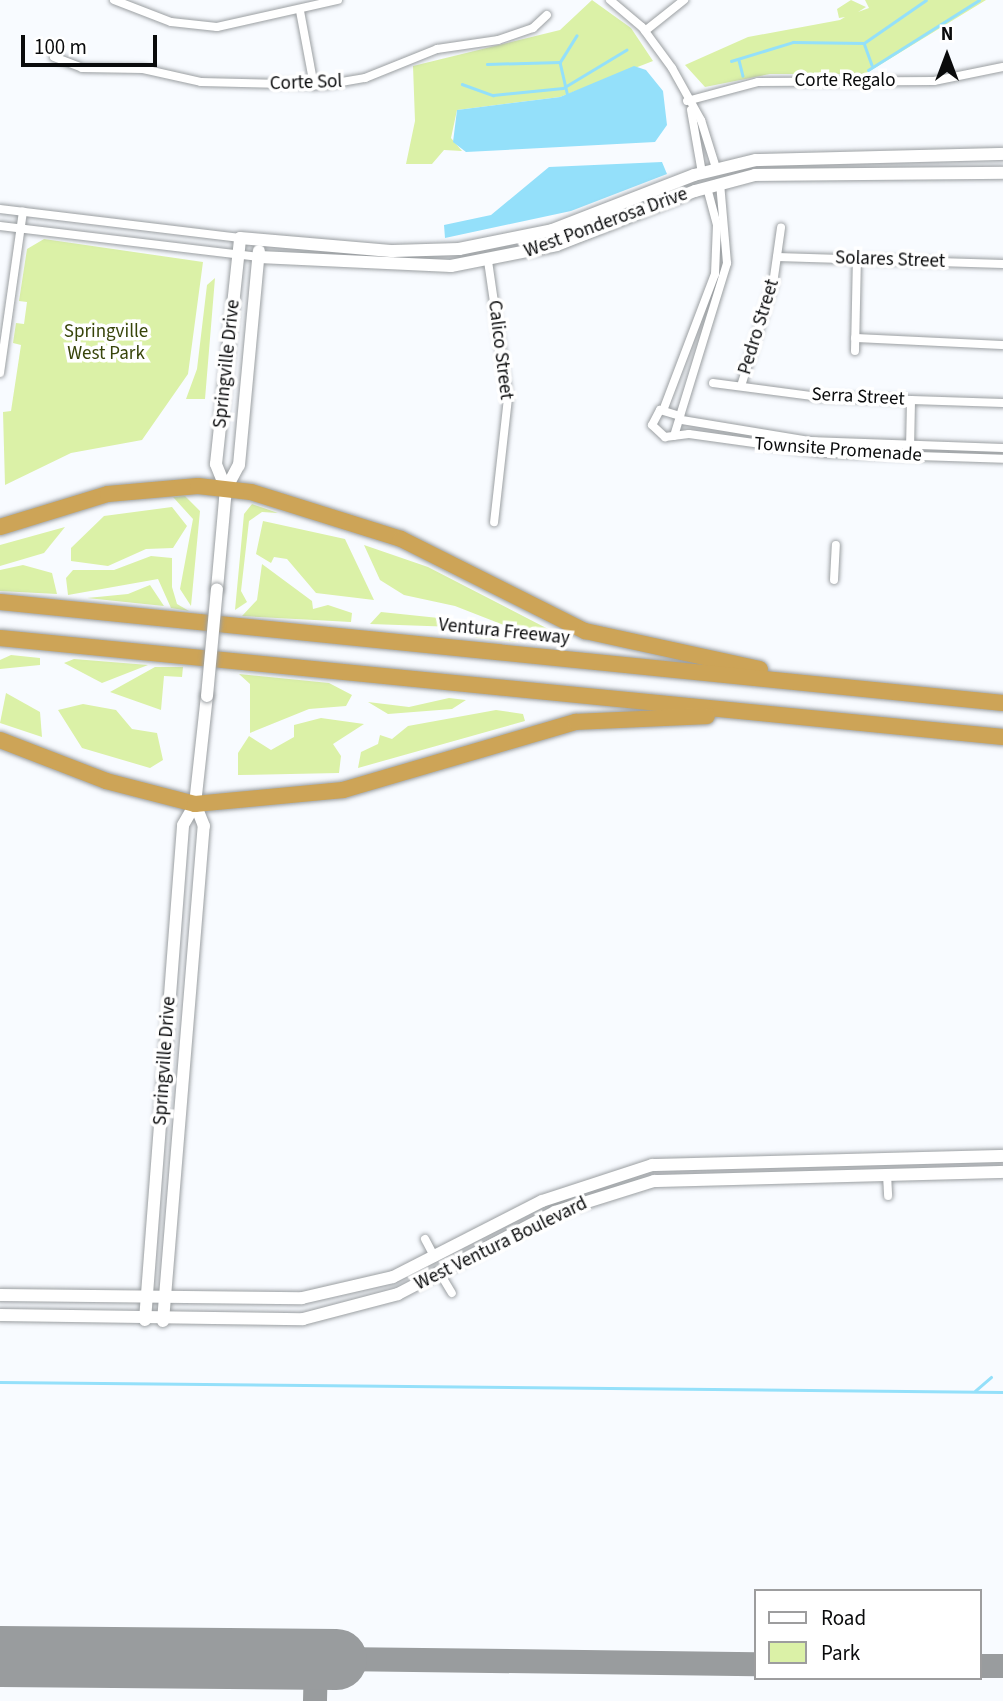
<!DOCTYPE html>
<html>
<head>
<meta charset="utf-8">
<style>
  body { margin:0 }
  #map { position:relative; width:1003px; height:1701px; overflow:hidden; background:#f8fbff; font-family:"Source Sans 3",sans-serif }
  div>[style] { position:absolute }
  .green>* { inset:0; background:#dbf1a7 }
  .water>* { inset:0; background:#94e0fa }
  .stream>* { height:2.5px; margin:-1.25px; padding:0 1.25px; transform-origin:1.25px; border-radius:1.25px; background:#94e0fa }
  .taxiway>* { height:24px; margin:-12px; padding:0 12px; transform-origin:12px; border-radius:12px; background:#999c9e }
  .runway>* { height:61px; margin:-30.5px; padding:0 30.5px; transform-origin:30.5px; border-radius:30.5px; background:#999c9e }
  .roads { filter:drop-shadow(0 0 2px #9b9fa2) drop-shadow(0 0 2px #9b9fa2) }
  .street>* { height:8px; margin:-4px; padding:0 4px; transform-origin:4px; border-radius:4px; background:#fff }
  .secondary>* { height:12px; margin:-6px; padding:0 6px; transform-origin:6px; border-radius:6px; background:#fff }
  .highway>* { height:16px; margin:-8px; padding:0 8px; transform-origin:8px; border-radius:8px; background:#cda457 }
  .bridges { filter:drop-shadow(0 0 2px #9b9fa2) drop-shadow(0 0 2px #9b9fa2) }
  .secondary-bridge>* { height:12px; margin:-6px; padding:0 6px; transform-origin:6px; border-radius:6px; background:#fff }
  span { translate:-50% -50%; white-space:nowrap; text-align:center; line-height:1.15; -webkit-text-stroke:7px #fff; paint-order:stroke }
  .street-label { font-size:19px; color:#0a0b0c }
  .park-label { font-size:19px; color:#37440a }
  .legend { position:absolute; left:754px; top:1589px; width:228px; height:91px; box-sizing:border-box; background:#fff; border:2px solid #9d9d9e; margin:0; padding:9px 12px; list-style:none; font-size:21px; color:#0a0b0c }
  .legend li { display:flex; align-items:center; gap:14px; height:35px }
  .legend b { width:35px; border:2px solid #9d9d9e }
  .north { position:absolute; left:912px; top:21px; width:70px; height:70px; -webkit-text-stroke:5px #fff; paint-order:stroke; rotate:0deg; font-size:19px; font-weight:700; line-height:28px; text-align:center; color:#0a0b0c }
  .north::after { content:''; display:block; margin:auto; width:24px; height:32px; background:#0a0b0c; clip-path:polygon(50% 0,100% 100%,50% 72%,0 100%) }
  .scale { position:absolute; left:21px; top:35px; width:136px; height:32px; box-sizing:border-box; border:4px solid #0a0b0c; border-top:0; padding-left:9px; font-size:21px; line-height:24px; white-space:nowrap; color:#0a0b0c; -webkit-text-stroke:5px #fff; paint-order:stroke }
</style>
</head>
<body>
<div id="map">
  <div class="green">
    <i style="clip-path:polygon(592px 0,631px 28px,653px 61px,560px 97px,457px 110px,451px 138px,462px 151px,444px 150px,432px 164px,406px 164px,415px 121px,413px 66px,560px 30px)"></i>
    <i style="clip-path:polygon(851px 0,866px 7px,858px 12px,869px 8px,865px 0,986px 0,865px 74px,770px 74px,705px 87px,685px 65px,748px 37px,840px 20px,845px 17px,839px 18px,837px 9px)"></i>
    <i style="clip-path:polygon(44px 239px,203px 262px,188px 374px,142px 440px,71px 453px,5px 485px,3px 412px,11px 411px,21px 345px,13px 343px,16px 323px,24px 324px,27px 302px,19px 301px,27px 249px)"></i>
    <i style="clip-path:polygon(215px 278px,205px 399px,186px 399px,197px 369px,207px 285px)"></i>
    <i style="clip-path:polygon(185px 496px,200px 511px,191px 606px,180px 589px,193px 519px,173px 497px)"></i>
    <i style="clip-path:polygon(252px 504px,278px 513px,262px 512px,249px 521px,241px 591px,247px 602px,235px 610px,244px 514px)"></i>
    <i style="clip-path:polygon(172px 507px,187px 526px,173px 548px,146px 549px,108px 566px,71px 561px,71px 548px,104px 516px)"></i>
    <i style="clip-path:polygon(263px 521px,345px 539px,374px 600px,316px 593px,287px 559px,274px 557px,271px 563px,256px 554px)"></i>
    <i style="clip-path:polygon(65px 527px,44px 553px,0 566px,0 545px)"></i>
    <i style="clip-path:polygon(364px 545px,428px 567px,552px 631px,527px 634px,455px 606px,404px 595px,380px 580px)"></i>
    <i style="clip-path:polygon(151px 556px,172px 558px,172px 587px,177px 604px,189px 611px,171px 608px,158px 579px,68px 595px,66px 578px,73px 570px,114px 570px)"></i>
    <i style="clip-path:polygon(262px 564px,312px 601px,313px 609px,328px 605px,352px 613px,351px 622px,242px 616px,257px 600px)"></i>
    <i style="clip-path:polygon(23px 565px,52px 573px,57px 594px,0 591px,0 570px)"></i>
    <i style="clip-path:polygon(150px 585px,164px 606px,87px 598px,128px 594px)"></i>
    <i style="clip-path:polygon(381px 612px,458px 620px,517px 642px,477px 638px,456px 627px,370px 624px)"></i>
    <i style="clip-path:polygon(11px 655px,40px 658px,40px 665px,0 669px,0 660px)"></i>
    <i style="clip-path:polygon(74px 659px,148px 665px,102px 683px,64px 663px)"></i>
    <i style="clip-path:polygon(155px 667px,183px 667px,182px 677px,164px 676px,161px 710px,110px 692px)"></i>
    <i style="clip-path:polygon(239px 674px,329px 683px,352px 695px,346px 706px,309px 709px,250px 733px,250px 684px)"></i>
    <i style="clip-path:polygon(6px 693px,40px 712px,42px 737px,0 723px)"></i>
    <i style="clip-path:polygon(449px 698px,466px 700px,452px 709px,388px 714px,368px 702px,409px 707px)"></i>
    <i style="clip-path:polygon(83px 704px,116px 710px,132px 729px,157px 733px,163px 760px,150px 768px,82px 748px,58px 710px)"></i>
    <i style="clip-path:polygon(496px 710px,523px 714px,525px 721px,358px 768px,361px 752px,378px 744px,380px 735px,392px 739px,408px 726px)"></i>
    <i style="clip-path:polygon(321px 718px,364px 724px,333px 744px,341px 756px,339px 773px,238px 775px,238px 753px,249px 736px,271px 750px,294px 737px,294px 725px)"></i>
  </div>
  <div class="water">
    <i style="clip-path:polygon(634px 66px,646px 70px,663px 91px,667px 125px,655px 142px,466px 152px,453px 142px,457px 110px,560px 97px)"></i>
    <i style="clip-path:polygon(662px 162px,667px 174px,571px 211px,445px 238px,444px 225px,491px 215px,549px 167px)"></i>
  </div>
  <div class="stream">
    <i style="left:864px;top:43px;width:23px;rotate:70deg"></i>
    <i style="left:739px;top:60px;width:16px;rotate:76deg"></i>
    <i style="left:731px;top:61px;width:65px;rotate:-17deg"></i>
    <i style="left:793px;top:42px;width:71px;rotate:0.8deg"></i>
    <i style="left:864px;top:43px;width:75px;rotate:-34.7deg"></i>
    <i style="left:560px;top:62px;width:32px;rotate:77deg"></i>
    <i style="left:487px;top:64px;width:73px;rotate:-1.6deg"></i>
    <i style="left:560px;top:62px;width:31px;rotate:-58deg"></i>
    <i style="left:868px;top:70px;width:131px;rotate:-32.2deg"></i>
    <i style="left:462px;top:84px;width:33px;rotate:20deg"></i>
    <i style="left:493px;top:95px;width:70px;rotate:-5.7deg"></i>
    <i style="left:563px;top:88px;width:74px;rotate:-31.1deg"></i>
    <i style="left:0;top:1382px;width:1003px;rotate:0.57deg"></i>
    <i style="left:975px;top:1391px;width:21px;rotate:-41deg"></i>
  </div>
  <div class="taxiway">
    <i style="left:336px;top:1659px;width:420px;rotate:0.7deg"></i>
    <i style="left:980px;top:1666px;width:23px"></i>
    <i style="left:315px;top:1701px;width:42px;rotate:-88.6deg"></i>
  </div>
  <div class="runway">
    <i style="left:0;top:1656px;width:336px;rotate:0.5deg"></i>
  </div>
  <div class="roads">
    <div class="street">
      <i style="left:114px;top:0;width:61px;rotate:21.1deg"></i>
      <i style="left:171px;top:22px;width:46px;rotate:6.2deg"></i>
      <i style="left:217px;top:27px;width:124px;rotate:-12.6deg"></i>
      <i style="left:610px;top:0;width:42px;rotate:40.2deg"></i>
      <i style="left:642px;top:27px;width:51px;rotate:53.8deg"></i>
      <i style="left:672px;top:68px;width:60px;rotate:60.9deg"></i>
      <i style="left:701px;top:120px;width:50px;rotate:72.6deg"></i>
      <i style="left:300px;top:11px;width:76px;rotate:79.4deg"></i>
      <i style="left:645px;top:31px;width:50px;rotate:-38.5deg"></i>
      <i style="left:54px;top:57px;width:30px;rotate:21deg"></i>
      <i style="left:82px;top:68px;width:61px;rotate:0.9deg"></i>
      <i style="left:143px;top:69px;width:59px;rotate:12.6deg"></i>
      <i style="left:201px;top:82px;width:123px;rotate:1.4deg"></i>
      <i style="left:324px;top:85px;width:42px;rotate:-9.7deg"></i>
      <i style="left:365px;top:78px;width:78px;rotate:-21.9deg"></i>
      <i style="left:437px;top:49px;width:62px;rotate:-8.4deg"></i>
      <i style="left:498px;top:40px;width:37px;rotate:-19deg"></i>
      <i style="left:533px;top:28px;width:19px;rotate:-43deg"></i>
      <i style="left:687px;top:101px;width:73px;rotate:-15deg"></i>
      <i style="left:758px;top:82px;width:176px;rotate:-0.3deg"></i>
      <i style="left:934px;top:81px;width:70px;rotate:-11.5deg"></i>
      <i style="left:691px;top:110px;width:64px;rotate:80.1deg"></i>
      <i style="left:0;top:209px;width:242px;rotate:6.9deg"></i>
      <i style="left:0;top:226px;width:261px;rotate:6.8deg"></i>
      <i style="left:777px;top:257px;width:226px;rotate:1.8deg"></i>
      <i style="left:488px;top:261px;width:138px;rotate:81.7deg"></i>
      <i style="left:508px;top:398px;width:125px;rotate:96.4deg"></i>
      <i style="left:855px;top:338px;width:148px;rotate:2.7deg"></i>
      <i style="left:855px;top:351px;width:92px;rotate:-88.8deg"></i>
      <i style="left:0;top:373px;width:163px;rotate:-81.9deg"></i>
      <i style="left:713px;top:383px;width:108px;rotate:7.5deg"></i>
      <i style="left:820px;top:397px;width:183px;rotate:1.9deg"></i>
      <i style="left:741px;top:386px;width:107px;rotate:-72.6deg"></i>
      <i style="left:773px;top:284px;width:57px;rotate:-81.9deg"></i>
      <i style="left:664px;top:408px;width:143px;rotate:-69.2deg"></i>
      <i style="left:715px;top:274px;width:49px;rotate:-87.7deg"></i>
      <i style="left:717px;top:225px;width:39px;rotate:-105deg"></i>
      <i style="left:680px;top:416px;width:160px;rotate:-72.9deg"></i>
      <i style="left:727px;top:263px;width:80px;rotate:-95deg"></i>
      <i style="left:682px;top:420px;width:129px;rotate:9.4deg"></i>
      <i style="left:809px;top:441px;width:194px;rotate:2.1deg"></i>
      <i style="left:674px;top:436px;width:21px;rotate:-73deg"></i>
      <i style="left:680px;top:416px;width:21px;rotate:-163deg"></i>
      <i style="left:660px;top:410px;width:17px;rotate:118deg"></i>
      <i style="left:652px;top:425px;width:18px;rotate:43deg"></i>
      <i style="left:665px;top:437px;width:24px;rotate:-7deg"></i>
      <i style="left:689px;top:434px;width:138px;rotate:7.9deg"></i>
      <i style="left:826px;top:453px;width:177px;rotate:1.9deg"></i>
      <i style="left:910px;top:449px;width:49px;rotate:-88.8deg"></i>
      <i style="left:834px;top:580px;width:35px;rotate:-87deg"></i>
      <i style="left:887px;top:1174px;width:22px;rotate:87deg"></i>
      <i style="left:425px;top:1239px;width:21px;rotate:62deg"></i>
      <i style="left:441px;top:1275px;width:21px;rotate:59deg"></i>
    </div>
    <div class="secondary">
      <i style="left:259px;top:257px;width:192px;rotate:2.7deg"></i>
      <i style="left:451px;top:266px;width:108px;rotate:-11.2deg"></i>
      <i style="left:557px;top:245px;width:148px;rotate:-21.4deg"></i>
      <i style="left:695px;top:191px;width:62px;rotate:-14.9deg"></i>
      <i style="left:755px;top:175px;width:248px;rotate:-0.5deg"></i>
      <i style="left:226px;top:489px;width:27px;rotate:-112deg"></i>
      <i style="left:216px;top:464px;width:227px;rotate:-83.9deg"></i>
      <i style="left:240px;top:238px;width:154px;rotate:4.9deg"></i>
      <i style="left:393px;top:251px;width:66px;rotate:-1.7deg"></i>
      <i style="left:459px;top:249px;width:95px;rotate:-11.5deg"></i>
      <i style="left:552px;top:230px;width:152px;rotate:-21.2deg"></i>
      <i style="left:694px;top:175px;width:64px;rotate:-13.6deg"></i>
      <i style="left:756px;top:160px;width:247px;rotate:-1.4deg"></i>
      <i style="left:217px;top:589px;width:100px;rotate:-84.9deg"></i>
      <i style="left:226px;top:489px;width:27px;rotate:-62deg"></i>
      <i style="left:239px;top:465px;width:215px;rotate:-84.7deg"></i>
      <i style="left:0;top:1295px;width:302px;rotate:0.6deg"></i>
      <i style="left:302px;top:1298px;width:93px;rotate:-13deg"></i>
      <i style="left:393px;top:1277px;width:167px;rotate:-27deg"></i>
      <i style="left:542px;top:1201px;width:116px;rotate:-18.1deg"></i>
      <i style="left:652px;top:1165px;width:351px;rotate:-1.5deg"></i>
      <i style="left:0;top:1315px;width:303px;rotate:0.8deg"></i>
      <i style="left:303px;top:1319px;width:98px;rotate:-14.7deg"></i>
      <i style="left:398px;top:1294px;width:177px;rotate:-27.6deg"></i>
      <i style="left:555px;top:1212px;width:104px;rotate:-17.4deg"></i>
      <i style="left:654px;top:1181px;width:349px;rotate:-1.5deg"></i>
      <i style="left:145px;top:1320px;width:496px;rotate:-85.6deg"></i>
      <i style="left:183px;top:825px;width:24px;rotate:-60deg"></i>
      <i style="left:195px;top:804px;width:109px;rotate:-83.7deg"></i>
      <i style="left:163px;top:1321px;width:497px;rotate:-85.3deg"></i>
      <i style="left:204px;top:826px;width:24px;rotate:-112deg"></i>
    </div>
    <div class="highway">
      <i style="left:0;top:527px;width:113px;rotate:-17deg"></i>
      <i style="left:108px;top:494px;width:90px;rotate:-5.1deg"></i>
      <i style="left:198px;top:486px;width:53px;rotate:6.5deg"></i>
      <i style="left:251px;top:492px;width:157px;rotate:17.4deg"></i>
      <i style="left:401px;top:539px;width:206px;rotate:26.6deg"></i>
      <i style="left:585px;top:631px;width:179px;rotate:12.3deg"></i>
      <i style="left:0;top:602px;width:1008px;rotate:5.75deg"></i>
      <i style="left:0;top:638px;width:1008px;rotate:5.64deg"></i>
      <i style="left:0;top:740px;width:114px;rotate:21.1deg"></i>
      <i style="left:106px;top:781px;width:92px;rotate:14.5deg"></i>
      <i style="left:195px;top:804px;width:149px;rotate:-5.4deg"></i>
      <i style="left:343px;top:790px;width:243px;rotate:-16.3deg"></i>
      <i style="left:576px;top:722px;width:131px;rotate:-2.6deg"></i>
    </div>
  </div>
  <div class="bridges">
    <div class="secondary-bridge">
      <i style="left:207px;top:696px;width:107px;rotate:-84.7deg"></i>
    </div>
  </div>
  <div class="street-label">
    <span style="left:845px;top:81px">Corte Regalo</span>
    <span style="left:306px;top:83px;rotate:-2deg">Corte Sol</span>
    <span style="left:606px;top:223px;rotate:-20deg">West Ponderosa Drive</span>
    <span style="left:890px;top:260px;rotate:2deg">Solares Street</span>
    <span style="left:759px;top:327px;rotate:-73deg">Pedro Street</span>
    <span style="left:500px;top:350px;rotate:83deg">Calico Street</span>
    <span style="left:227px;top:364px;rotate:-84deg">Springville Drive</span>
    <span style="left:858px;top:397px;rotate:3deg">Serra Street</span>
    <span style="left:838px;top:450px;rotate:4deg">Townsite Promenade</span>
    <span style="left:504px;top:632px;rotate:6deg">Ventura Freeway</span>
    <span style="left:165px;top:1061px;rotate:-86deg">Springville Drive</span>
    <span style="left:501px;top:1244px;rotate:-26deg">West Ventura Boulevard</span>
  </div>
  <div class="park-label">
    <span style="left:106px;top:343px">Springville<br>West Park</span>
  </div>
  <ul class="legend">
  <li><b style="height:9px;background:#fff"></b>Road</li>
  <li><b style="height:19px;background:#dbf1a7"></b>Park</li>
  </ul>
  <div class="north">N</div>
  <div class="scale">100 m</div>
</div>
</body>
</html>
